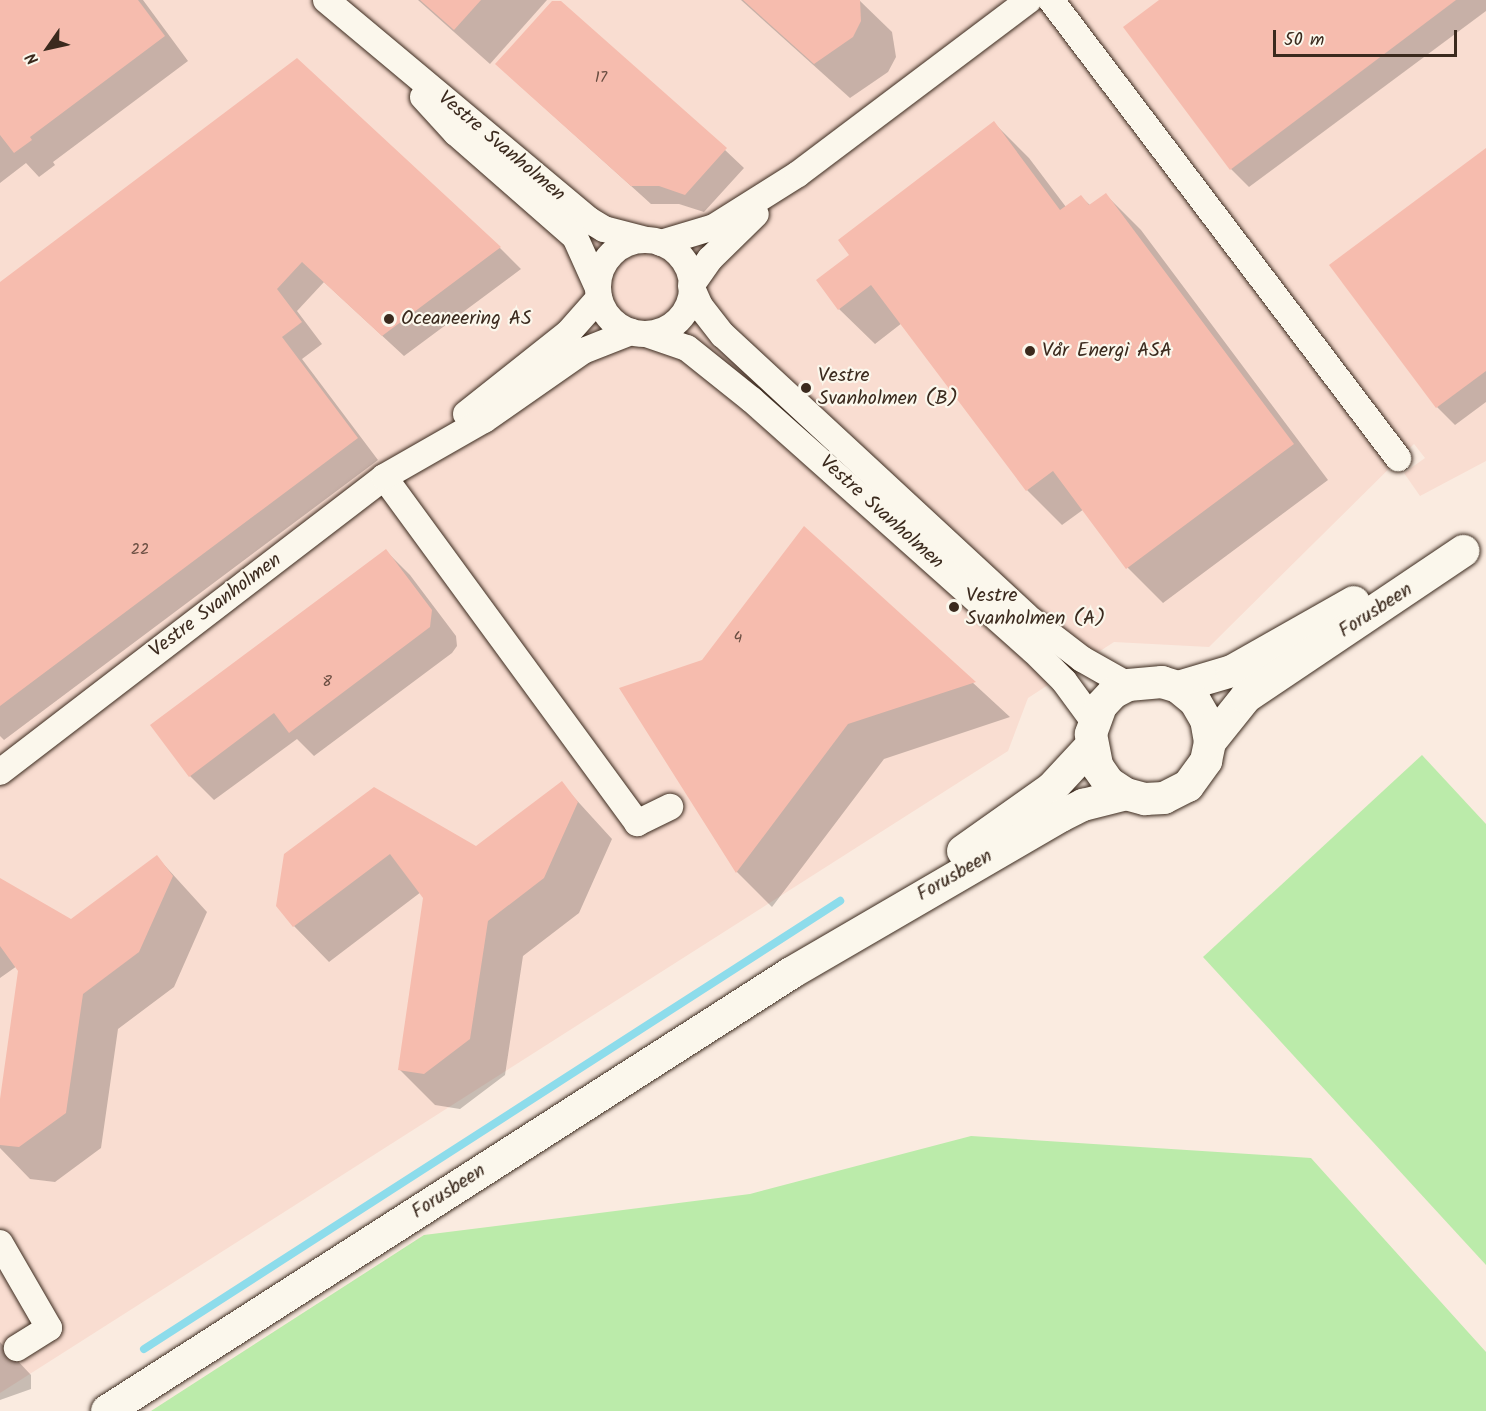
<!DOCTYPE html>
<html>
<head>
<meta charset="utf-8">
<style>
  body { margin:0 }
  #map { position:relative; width:1486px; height:1411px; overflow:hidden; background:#faebe0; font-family:Kalam,sans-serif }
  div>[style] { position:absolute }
  .built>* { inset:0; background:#f9ddd1 }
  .green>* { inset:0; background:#bbebaa }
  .shadow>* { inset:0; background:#0003 }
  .stream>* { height:8px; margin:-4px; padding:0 4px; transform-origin:4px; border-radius:4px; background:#8ddceb }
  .building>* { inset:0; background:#f6bcae }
  .roads { filter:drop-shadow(0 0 2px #3b2a1e) drop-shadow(0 0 2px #3b2a1e) }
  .minor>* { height:26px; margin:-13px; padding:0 13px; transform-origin:13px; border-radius:13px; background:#fbf7ec }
  .minor>.ring { margin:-13px; padding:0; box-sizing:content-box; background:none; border:26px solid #fbf7ec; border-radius:50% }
  .major>* { height:32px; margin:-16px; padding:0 16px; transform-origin:16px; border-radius:16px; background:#fbf7ec }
  .dots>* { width:16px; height:16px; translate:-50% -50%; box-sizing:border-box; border:3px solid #fbf7ec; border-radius:50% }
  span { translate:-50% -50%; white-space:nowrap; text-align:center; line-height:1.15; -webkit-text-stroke:4.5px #fbf7ec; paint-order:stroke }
  .number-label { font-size:16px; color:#6a4e42 }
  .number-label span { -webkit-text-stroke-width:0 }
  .street-label { font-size:20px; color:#3b2a1e }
  .poi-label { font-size:20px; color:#3b2a1e }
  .left { translate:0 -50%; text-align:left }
  .north { position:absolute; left:18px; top:18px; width:60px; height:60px; -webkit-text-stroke:4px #fbf7ec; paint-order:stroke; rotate:236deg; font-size:16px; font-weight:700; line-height:24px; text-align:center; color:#3b2a1e }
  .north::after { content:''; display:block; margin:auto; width:21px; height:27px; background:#3b2a1e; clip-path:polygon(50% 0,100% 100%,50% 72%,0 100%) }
  .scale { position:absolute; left:1273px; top:30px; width:184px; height:27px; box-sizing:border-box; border:3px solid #3b2a1e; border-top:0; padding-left:8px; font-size:18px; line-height:21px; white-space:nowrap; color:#3b2a1e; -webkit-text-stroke:4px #fbf7ec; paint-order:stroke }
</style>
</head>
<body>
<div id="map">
  <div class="built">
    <i style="clip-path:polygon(0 0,1486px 0,1486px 461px,1420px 496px,1404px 473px,1425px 458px,1414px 444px,1209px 647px,1114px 642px,1028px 698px,1008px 751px,0 1393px)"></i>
  </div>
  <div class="green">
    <i style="clip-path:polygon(1422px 755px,1486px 824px,1486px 1265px,1203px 957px)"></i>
    <i style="clip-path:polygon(971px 1136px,1311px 1158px,1486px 1352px,1486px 1411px,151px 1411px,424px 1235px,750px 1194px)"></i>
  </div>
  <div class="shadow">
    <i style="clip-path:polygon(0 0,143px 0,188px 61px,53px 162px,55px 165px,39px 177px,26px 163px,0 183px)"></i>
    <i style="clip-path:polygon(418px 0,547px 0,490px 64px)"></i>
    <i style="clip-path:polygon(741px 0,859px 0,892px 32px,896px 57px,888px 72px,850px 98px)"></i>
    <i style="clip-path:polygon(1161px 0,1486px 0,1486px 11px,1249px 187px,1231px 169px)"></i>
    <i style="clip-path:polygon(516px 82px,725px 150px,744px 168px,704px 212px,679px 204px,651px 204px)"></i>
    <i style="clip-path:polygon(994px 123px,1029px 158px,1066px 207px,1081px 197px,1091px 206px,1106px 195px,1141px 230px,1328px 480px,1163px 603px,1128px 568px,1084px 509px,1062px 525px,1027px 490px,902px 323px,875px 344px,839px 309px,851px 255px)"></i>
    <i style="clip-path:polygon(1486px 150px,1486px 402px,1455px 425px,1437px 407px)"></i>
    <i style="clip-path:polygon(500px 248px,521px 269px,404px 356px,324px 282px,297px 311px,322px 344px,302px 359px,378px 460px,4px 740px,0 736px,0 283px)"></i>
    <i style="clip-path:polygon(805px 528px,1010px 717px,884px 759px,772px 907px,737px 872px,621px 689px,703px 662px)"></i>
    <i style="clip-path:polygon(386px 551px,410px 575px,456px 636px,457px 646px,452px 653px,314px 756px,297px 739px,214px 800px,190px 776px,152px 726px)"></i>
    <i style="clip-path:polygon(561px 783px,612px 839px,579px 913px,523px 956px,505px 1075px,460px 1109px,435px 1105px,400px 1070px,425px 897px,421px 892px,329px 962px,294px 926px,286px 855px,476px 848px)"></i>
    <i style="clip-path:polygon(157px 857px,207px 912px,174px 987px,118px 1029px,101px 1148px,55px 1182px,30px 1179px,0 1148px,0 1109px,20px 970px,17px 966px,0 978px,0 880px,71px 921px)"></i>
    <i style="clip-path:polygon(0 1342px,31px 1375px,31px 1389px,0 1400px)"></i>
  </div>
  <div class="stream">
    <i style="left:144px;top:1349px;width:828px;rotate:-32.77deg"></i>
  </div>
  <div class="building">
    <i style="clip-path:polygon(0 0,138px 0,165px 36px,30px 137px,32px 140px,14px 153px,0 135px)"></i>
    <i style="clip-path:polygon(420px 0,481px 0,454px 30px)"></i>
    <i style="clip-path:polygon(743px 0,860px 0,861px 21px,853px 37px,814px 64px)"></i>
    <i style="clip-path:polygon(1159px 0,1456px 0,1230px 170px,1123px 27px)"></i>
    <i style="clip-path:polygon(552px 1px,561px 1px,727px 148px,685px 195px,659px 186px,631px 186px,495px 64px)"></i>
    <i style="clip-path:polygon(297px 58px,501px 247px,382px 336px,302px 262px,277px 289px,302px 322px,282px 337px,358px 438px,0 706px,0 282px)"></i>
    <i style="clip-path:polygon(994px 121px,1060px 210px,1081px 195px,1089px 205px,1106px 193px,1294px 444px,1126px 569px,1053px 471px,1026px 491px,871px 285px,838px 310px,816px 280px,849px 255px,838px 240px)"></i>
    <i style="clip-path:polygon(1486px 148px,1486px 371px,1436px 408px,1329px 265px)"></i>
    <i style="clip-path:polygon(804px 526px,976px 682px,848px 724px,736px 873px,619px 688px,702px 660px)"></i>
    <i style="clip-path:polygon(386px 549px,432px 610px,430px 627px,289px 733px,274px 713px,189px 777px,150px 725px)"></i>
    <i style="clip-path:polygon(562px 781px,578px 802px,544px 878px,488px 921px,470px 1039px,424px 1074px,398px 1070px,423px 898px,390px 854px,293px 927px,276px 906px,284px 854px,374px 787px,476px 846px)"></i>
    <i style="clip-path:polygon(157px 855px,173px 876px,139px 952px,83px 994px,66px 1113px,19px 1147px,0 1145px,0 1099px,18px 971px,0 946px,0 878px,71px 919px)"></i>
  </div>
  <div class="roads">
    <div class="minor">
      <i style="left:326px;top:0;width:343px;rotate:39.9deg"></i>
      <i style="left:589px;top:220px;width:17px;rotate:31deg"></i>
      <i style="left:604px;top:229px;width:43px;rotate:14.7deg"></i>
      <i style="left:1051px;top:0;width:575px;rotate:52.85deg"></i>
      <i style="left:423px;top:97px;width:49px;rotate:47.5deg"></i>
      <i style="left:456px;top:133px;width:158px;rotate:41.2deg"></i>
      <i style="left:575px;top:237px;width:54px;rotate:65.8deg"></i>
      <i class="ring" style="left:598px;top:240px;width:68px;height:68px"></i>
      <i style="left:661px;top:243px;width:55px;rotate:-16.8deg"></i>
      <i style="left:714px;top:227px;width:99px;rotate:-32.2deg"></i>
      <i style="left:798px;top:174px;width:289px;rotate:-37deg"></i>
      <i style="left:691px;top:286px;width:33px;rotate:-55deg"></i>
      <i style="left:710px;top:259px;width:64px;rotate:-44.4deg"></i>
      <i style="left:692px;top:288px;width:20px;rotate:66deg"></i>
      <i style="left:700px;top:306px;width:37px;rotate:52deg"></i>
      <i style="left:723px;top:335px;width:413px;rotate:42.8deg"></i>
      <i style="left:1026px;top:616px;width:71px;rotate:37.5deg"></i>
      <i style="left:1082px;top:659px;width:53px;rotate:29.5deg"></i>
      <i style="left:646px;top:334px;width:43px;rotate:18.9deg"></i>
      <i style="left:687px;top:348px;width:83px;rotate:38.7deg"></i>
      <i style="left:752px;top:400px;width:376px;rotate:41.7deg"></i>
      <i style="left:1033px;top:650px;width:44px;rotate:45deg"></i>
      <i style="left:1064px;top:681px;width:51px;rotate:53.8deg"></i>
      <i style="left:466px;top:414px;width:130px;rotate:-38.5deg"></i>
      <i style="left:568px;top:333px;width:47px;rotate:-48.5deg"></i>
      <i style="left:384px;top:477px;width:429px;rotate:53.8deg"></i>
      <i style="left:637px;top:823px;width:37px;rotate:-26deg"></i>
      <i style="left:0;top:772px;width:484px;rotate:-37.5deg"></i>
      <i style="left:384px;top:477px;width:115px;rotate:-29.7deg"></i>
      <i style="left:484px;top:420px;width:121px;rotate:-34.9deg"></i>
      <i style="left:583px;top:351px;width:52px;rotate:-21.6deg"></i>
      <i style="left:0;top:1243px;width:98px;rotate:60deg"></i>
      <i style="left:49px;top:1328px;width:38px;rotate:148deg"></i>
    </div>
    <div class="major">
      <i style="left:1178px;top:687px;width:56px;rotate:-16.5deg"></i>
      <i style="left:1232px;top:671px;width:140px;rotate:-29.5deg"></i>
      <i style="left:1210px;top:742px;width:22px;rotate:-100deg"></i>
      <i style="left:1206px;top:720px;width:22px;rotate:-120deg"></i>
      <i style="left:1195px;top:701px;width:22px;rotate:-141deg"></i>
      <i style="left:1178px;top:687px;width:17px;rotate:-163deg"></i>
      <i style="left:1162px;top:682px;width:34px;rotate:175deg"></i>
      <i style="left:1128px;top:685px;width:17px;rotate:152deg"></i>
      <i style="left:1113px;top:693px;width:18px;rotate:133deg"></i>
      <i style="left:1101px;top:706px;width:30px;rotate:110deg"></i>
      <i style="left:1091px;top:734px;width:33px;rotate:79deg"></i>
      <i style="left:1097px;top:766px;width:21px;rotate:55deg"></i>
      <i style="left:1109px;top:783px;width:20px;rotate:33deg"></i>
      <i style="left:1126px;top:794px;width:20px;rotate:15deg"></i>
      <i style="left:1145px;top:799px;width:19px;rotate:-3deg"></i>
      <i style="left:1164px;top:798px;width:27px;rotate:-27deg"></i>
      <i style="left:1188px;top:786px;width:31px;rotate:-54deg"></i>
      <i style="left:1206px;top:761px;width:19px;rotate:-78deg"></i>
      <i style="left:1210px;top:742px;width:58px;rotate:-51.3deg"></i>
      <i style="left:1246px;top:697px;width:262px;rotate:-33.9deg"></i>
      <i style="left:963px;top:851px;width:109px;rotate:-35.3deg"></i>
      <i style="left:1052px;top:788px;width:57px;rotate:-47.1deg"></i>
      <i style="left:107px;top:1411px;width:812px;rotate:-32.63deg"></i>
      <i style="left:791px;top:973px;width:312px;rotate:-30.2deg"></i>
      <i style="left:1061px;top:816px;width:25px;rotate:-27deg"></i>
      <i style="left:1083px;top:805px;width:44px;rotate:-14.3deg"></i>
    </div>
  </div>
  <div class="dots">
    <i style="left:389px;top:319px;background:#3b2a1e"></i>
    <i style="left:1030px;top:351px;background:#3b2a1e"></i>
    <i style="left:806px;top:388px;background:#3b2a1e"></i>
    <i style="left:954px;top:607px;background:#3b2a1e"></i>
  </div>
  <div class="number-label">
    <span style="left:601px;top:78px">17</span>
    <span style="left:140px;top:550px">22</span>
    <span style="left:738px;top:638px">4</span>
    <span style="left:327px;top:682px">8</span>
  </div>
  <div class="street-label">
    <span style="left:501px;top:147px;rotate:40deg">Vestre Svanholmen</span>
    <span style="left:881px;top:513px;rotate:42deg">Vestre Svanholmen</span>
    <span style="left:216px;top:606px;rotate:-37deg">Vestre Svanholmen</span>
    <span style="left:1376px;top:611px;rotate:-33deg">Forusbeen</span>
    <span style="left:955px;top:876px;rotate:-30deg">Forusbeen</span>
    <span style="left:449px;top:1192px;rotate:-33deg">Forusbeen</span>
  </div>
  <div class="poi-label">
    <span class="left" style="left:401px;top:319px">Oceaneering AS</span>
    <span class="left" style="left:1042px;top:351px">Vår Energi ASA</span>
    <span class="left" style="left:818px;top:388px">Vestre<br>Svanholmen (B)</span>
    <span class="left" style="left:966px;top:608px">Vestre<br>Svanholmen (A)</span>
  </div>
  <div class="north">N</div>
  <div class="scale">50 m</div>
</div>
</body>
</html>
